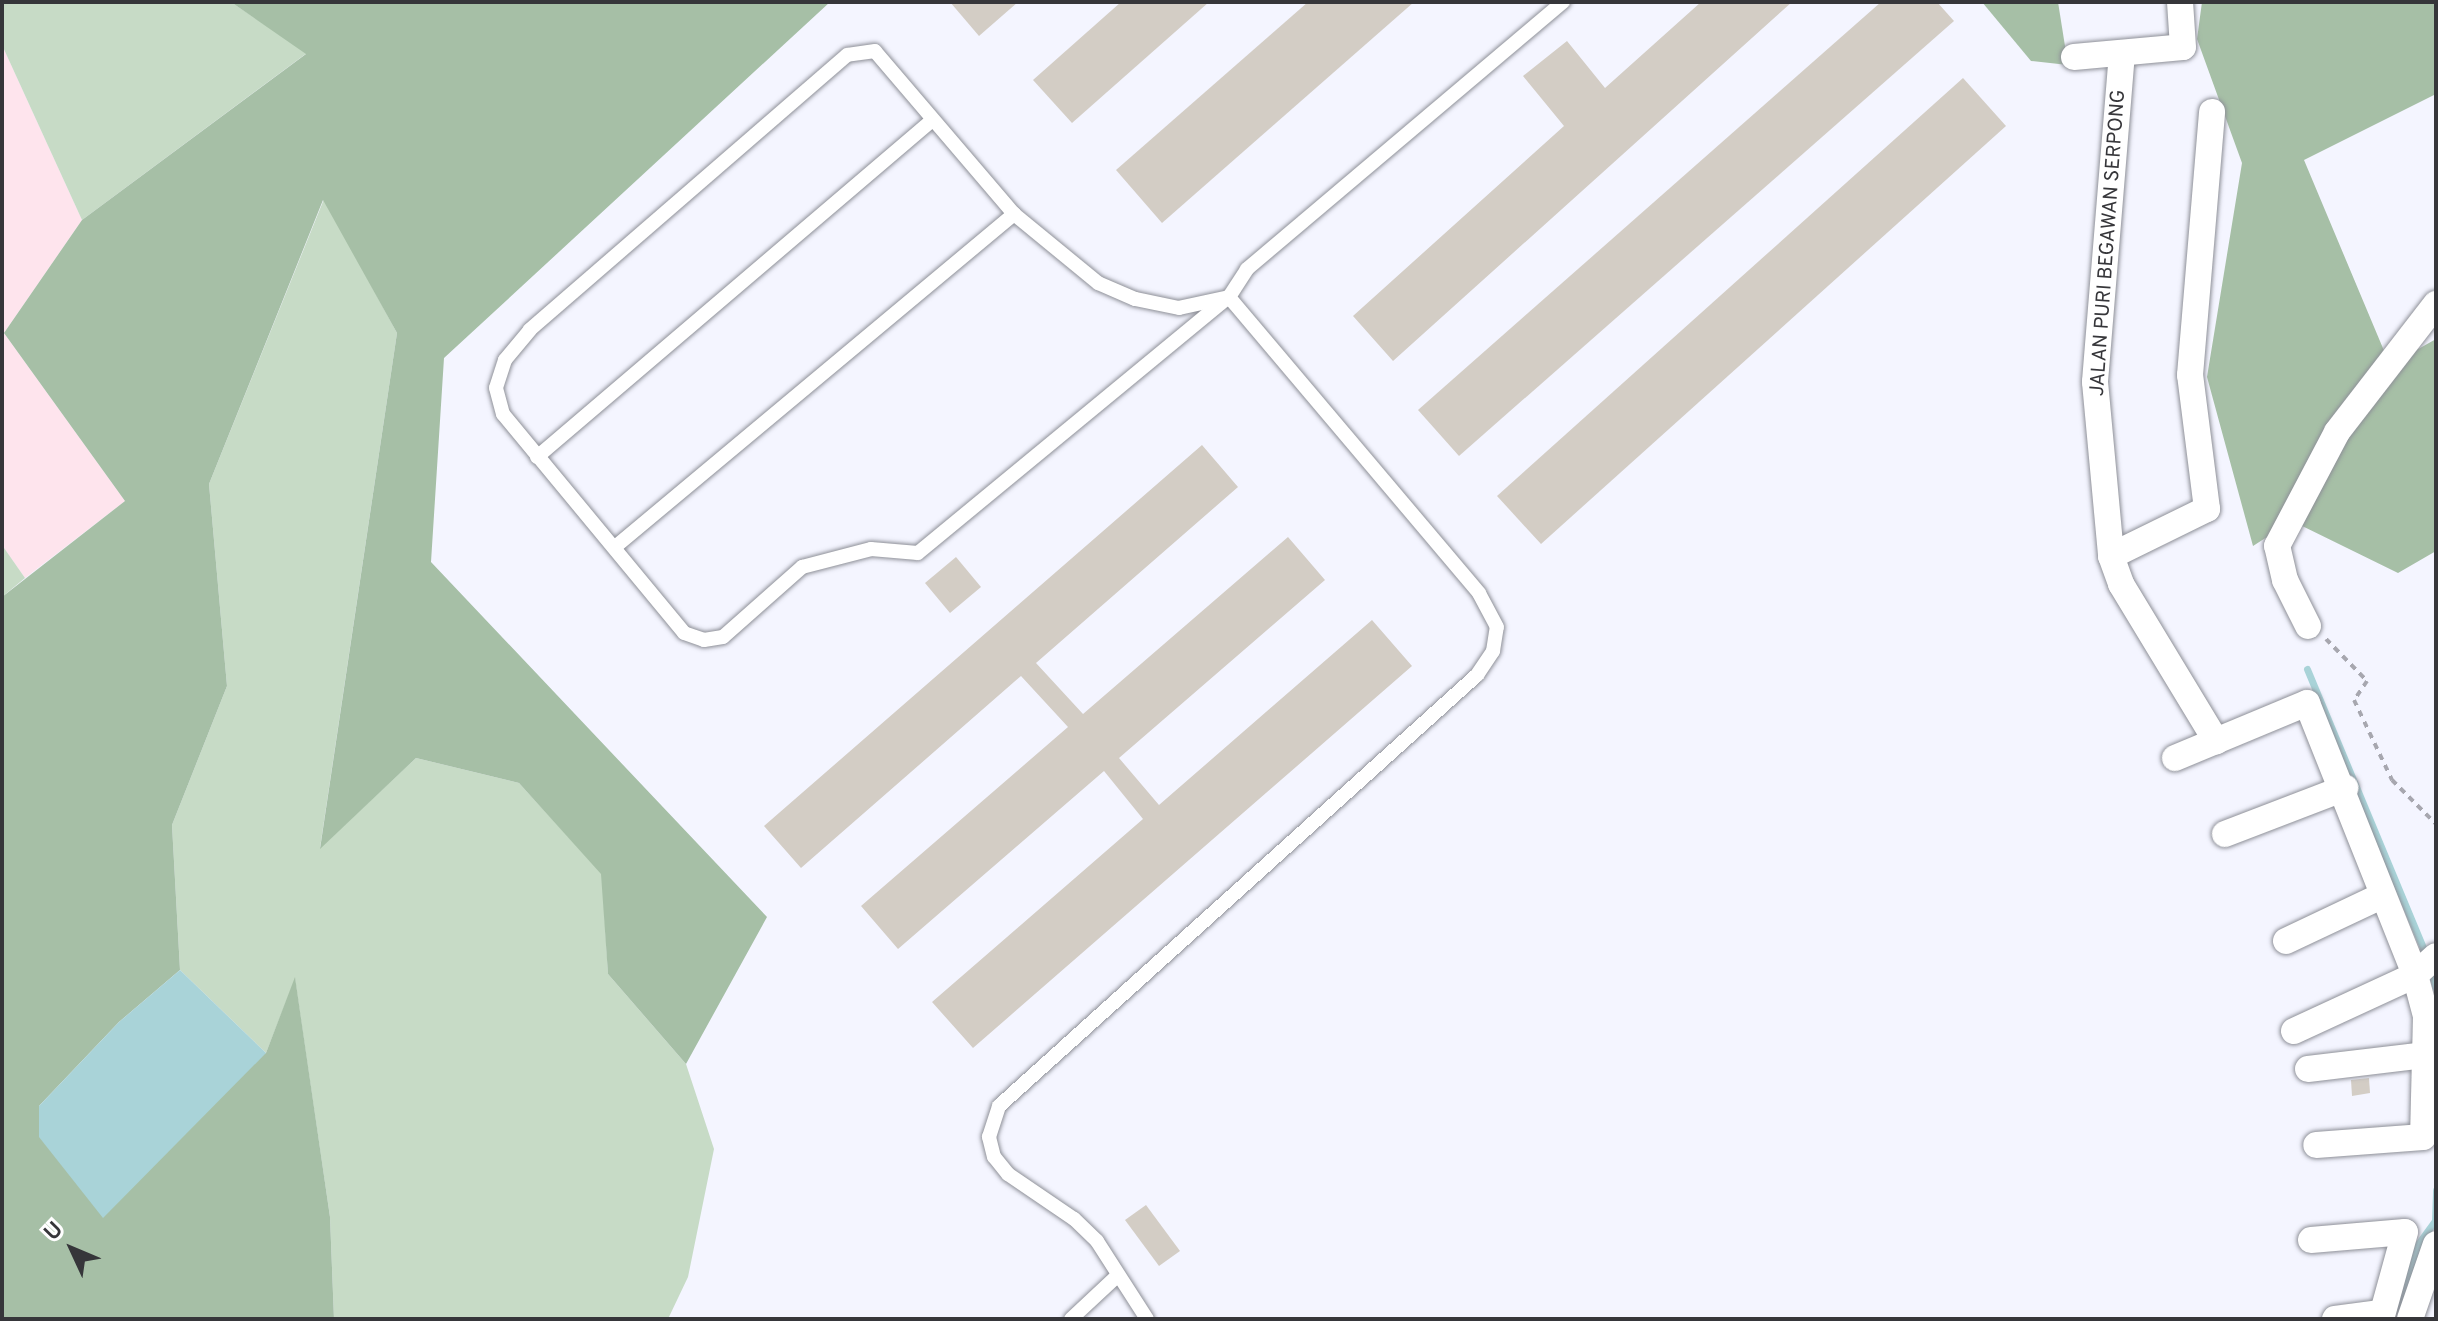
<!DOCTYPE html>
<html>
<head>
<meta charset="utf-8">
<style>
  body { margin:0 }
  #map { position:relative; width:2438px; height:1321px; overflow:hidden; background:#f4f5ff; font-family:Overpass,sans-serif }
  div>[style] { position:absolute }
  .industrial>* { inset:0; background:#fee4ed }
  .green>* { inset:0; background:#c7dbc6 }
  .forest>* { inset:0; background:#a6bfa6 }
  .water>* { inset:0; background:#a9d3d8 }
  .stream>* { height:7px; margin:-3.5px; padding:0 3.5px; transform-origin:3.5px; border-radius:3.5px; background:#a9d3d8 }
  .building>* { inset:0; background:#d3cdc5 }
  .path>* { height:4px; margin-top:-2px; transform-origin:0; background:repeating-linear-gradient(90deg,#a7a7af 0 6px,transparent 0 12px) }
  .roads { filter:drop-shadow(0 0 2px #8e9098) drop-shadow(0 0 2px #8e9098) }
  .service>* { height:14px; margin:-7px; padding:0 7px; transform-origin:7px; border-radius:7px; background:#fff }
  .minor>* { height:26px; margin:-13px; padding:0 13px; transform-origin:13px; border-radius:13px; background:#fff }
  span { translate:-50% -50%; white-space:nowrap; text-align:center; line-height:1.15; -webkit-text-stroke:6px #fff; paint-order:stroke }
  .street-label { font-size:20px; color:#36363a }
  .frame { position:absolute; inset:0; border:4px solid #36363a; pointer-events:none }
  .north { position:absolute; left:32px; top:1209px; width:80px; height:80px; -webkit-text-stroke:6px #fff; paint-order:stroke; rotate:314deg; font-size:22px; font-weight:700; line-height:32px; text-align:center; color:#36363a }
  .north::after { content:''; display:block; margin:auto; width:28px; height:36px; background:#36363a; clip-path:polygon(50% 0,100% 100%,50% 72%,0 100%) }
</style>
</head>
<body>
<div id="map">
  <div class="industrial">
    <i style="clip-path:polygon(2px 45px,82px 220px,4px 333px,125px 501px,25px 578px,2px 545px)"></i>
  </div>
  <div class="green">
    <i style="clip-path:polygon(2px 2px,231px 2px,307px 53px,82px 220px,2px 45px)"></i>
    <i style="clip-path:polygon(324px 199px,397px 333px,320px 848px,416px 758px,519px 783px,602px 874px,608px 974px,686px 1064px,714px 1149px,688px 1277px,668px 1319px,334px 1319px,330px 1217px,295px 979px,266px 1053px,180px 970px,172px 825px,227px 686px,209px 484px)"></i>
    <i style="clip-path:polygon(2px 545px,25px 578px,2px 597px)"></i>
  </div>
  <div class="forest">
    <i style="clip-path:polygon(231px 2px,830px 2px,444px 358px,431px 562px,767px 917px,686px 1064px,608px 974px,601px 874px,519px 783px,416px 758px,320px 849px,397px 333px,323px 200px,209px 484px,227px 686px,172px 825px,180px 970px,119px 1022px,39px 1106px,266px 1053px,295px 977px,330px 1217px,334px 1319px,2px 1319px,2px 597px,125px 501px,4px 333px,82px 220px,306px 54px)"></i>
    <i style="clip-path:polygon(1982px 2px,2058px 2px,2068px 65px,2031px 61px)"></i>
    <i style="clip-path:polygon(2202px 2px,2436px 2px,2436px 94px,2304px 160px,2390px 365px,2436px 339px,2436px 551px,2398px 573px,2292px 521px,2253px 546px,2207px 377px,2242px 163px,2197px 39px)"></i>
  </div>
  <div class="water">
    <i style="clip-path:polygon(180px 970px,266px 1053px,103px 1218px,39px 1137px,39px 1106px,119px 1022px)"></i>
  </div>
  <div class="stream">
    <i style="left:2307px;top:669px;width:310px;rotate:67.4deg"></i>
    <i style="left:2431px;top:971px;width:18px;rotate:74deg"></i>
    <i style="left:2397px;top:1309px;width:68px;rotate:-72.1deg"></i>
    <i style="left:2418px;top:1244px;width:29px;rotate:-54deg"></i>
    <i style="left:2435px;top:1221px;width:31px;rotate:-88deg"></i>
  </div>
  <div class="building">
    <i style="clip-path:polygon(950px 2px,1018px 2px,979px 36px)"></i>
    <i style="clip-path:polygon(1121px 2px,1209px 2px,1072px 123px,1033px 80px)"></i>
    <i style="clip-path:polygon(1308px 2px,1414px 2px,1162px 223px,1116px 170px)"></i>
    <i style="clip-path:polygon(1701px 2px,1792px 2px,1393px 361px,1353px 316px,1564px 126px,1523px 76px,1567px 41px,1605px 88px)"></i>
    <i style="clip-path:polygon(1881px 2px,1937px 2px,1954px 21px,1459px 456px,1418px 410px)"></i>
    <i style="clip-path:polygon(1963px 78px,2006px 126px,1541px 544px,1497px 496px)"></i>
    <i style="clip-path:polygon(1202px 445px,1238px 487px,1036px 663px,1083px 714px,1288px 537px,1325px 580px,1119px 758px,1159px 805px,1372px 620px,1412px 666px,973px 1048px,932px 1002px,1143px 819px,1104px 771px,898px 949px,861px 906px,1068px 727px,1021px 676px,801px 868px,764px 826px)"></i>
    <i style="clip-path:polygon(956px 557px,981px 587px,950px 613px,925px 583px)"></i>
    <i style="clip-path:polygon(2369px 1078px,2370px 1093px,2352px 1096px,2351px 1080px)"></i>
    <i style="clip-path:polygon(1146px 1205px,1180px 1251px,1159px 1266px,1125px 1220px)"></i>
  </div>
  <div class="path">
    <i style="left:2326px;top:639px;width:59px;rotate:45.7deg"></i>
    <i style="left:2367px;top:681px;width:23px;rotate:124deg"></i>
    <i style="left:2354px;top:700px;width:89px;rotate:64.6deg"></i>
    <i style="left:2392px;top:780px;width:62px;rotate:45deg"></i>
  </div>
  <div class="roads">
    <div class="service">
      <i style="left:1229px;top:297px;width:51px;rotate:167.6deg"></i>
      <i style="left:1179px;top:308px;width:45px;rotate:-168.4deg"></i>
      <i style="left:1135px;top:299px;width:40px;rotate:-156.6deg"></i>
      <i style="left:1098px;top:283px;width:109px;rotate:-140.6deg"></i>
      <i style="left:1014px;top:214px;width:214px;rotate:-130.5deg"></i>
      <i style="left:875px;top:51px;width:28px;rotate:172deg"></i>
      <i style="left:847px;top:55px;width:420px;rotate:139.1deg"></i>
      <i style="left:530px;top:330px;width:39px;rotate:130deg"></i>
      <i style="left:505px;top:360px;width:29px;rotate:108deg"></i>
      <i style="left:496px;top:388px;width:27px;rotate:75deg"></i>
      <i style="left:503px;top:414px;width:284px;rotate:50.4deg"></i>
      <i style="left:684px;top:633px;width:21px;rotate:19deg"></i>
      <i style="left:704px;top:640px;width:19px;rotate:-9deg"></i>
      <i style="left:723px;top:637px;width:106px;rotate:-41.5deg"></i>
      <i style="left:802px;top:567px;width:71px;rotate:-14.6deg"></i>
      <i style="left:871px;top:549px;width:47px;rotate:4.9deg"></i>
      <i style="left:918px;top:553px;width:403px;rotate:-39.5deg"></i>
      <i style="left:1229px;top:297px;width:33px;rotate:-57deg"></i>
      <i style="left:1247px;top:269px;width:414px;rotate:-40.2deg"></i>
      <i style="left:537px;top:457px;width:516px;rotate:-40.44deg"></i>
      <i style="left:615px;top:547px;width:520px;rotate:-39.85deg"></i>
      <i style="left:1071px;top:1319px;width:64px;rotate:-43.1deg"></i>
      <i style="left:1147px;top:1319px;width:93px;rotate:-122.7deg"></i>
      <i style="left:1097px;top:1241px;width:32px;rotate:-136deg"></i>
      <i style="left:1074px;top:1219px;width:80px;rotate:-145.7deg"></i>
      <i style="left:1008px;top:1174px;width:22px;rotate:-129deg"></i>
      <i style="left:994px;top:1157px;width:21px;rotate:-104deg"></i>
      <i style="left:989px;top:1137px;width:33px;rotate:-72deg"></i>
      <i style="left:999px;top:1106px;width:644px;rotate:-42.04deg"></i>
      <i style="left:1477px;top:675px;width:29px;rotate:-56deg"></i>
      <i style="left:1493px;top:651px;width:24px;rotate:-81deg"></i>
      <i style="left:1497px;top:627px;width:38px;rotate:-118deg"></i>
      <i style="left:1479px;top:593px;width:387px;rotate:-130.2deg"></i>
    </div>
    <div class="minor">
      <i style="left:2122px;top:53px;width:330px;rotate:94.7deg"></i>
      <i style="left:2095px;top:382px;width:175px;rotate:84.7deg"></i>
      <i style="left:2111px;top:556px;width:30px;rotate:70deg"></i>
      <i style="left:2121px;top:584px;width:184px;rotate:58.8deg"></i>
      <i style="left:2074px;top:57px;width:109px;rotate:-5.2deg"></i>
      <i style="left:2183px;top:47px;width:45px;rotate:-93.8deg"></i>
      <i style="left:2111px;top:556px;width:107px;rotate:-26.1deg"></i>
      <i style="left:2207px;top:509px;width:135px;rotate:-97.2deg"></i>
      <i style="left:2190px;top:375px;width:264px;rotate:-85.2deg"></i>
      <i style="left:2308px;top:626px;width:51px;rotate:-116.6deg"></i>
      <i style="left:2285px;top:580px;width:35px;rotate:-103deg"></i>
      <i style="left:2277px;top:546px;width:129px;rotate:-62.2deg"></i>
      <i style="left:2337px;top:432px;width:162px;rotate:-52.3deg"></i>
      <i style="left:2175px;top:758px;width:143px;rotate:-22.6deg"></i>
      <i style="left:2307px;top:703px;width:293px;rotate:68.3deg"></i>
      <i style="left:2415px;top:975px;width:42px;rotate:75deg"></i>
      <i style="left:2426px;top:1016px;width:121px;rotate:91.4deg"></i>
      <i style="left:2423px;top:1137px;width:107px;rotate:175.7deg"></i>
      <i style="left:2225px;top:834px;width:129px;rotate:-21deg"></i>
      <i style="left:2286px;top:941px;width:105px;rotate:-25.3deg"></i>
      <i style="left:2294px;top:1031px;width:133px;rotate:-24.8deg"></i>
      <i style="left:2415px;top:975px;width:28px;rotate:-42deg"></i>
      <i style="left:2308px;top:1069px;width:119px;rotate:-6.8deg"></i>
      <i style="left:2311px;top:1240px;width:94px;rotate:-4.9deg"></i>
      <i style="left:2405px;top:1232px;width:90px;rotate:105.4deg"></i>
      <i style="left:2335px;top:1319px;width:44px;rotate:-7.8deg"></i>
      <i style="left:2410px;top:1319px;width:79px;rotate:-70.9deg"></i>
    </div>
  </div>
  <div class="street-label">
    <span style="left:2109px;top:243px;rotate:-86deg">JALAN PURI BEGAWAN SERPONG</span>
  </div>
  <div class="frame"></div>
  <div class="north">U</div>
</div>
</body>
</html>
